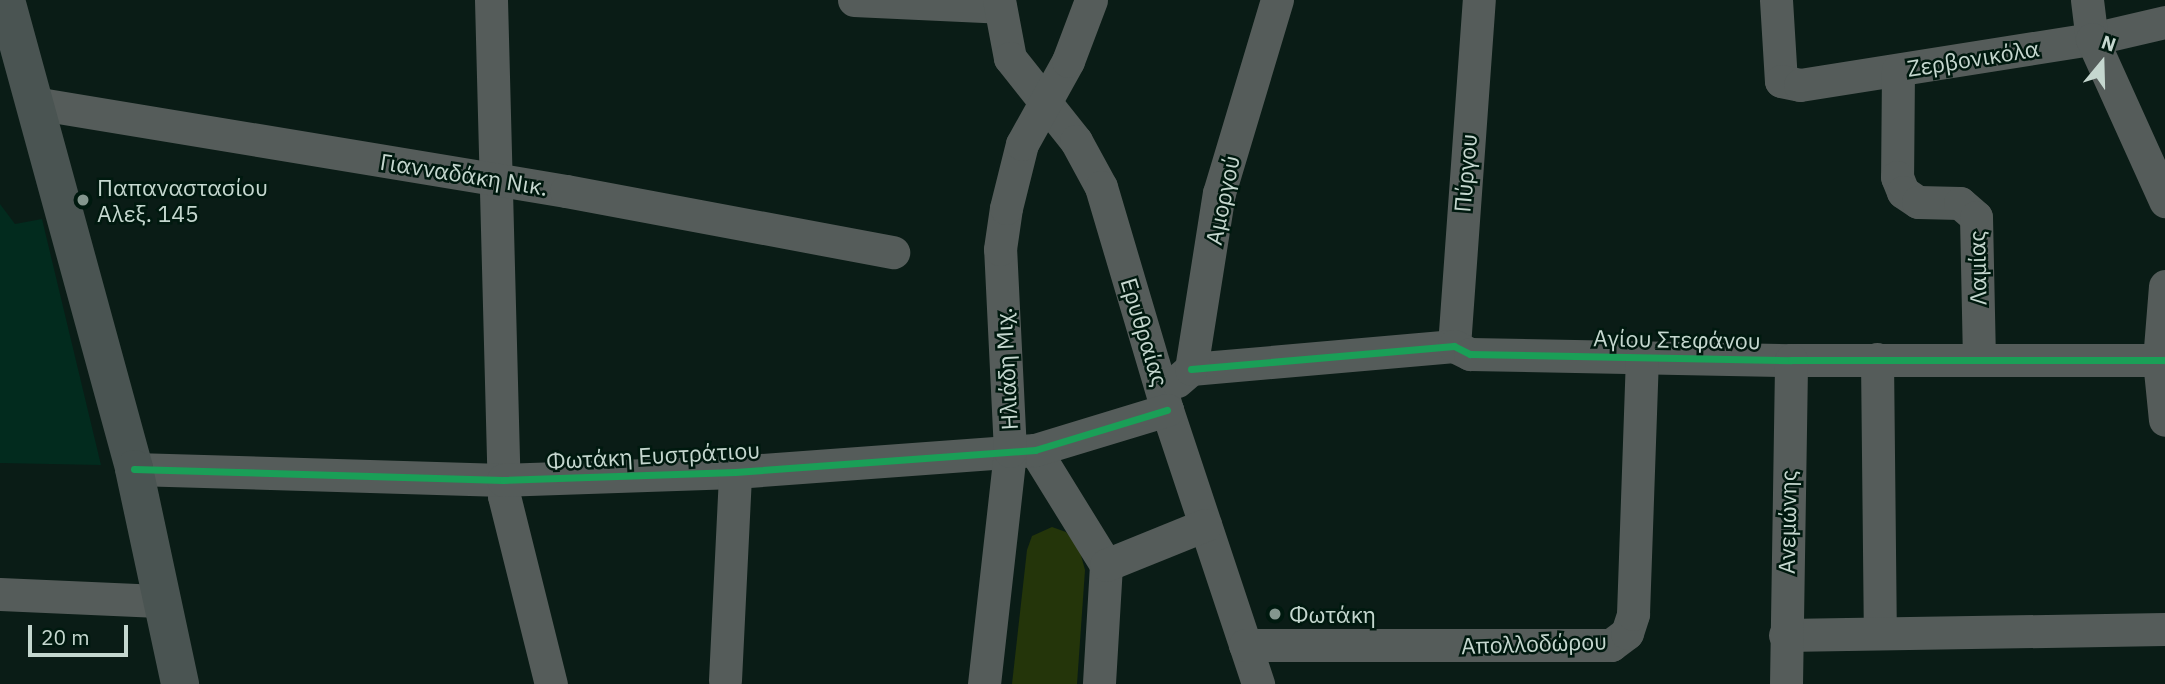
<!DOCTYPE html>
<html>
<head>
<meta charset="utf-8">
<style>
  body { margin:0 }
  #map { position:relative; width:2165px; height:684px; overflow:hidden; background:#0a1c16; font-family:"IBM Plex Sans",sans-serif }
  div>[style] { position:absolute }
  .built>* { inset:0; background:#022b1e }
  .green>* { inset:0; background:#24350a }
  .minor>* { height:33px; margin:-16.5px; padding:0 16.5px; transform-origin:16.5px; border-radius:16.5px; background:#555c5a }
  .secondary>* { height:38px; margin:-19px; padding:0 19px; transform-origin:19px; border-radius:19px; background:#4a5452 }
  .cycleway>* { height:7px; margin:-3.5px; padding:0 3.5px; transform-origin:3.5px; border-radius:3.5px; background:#1a9f57 }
  .dots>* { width:19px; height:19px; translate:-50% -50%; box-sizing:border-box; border:4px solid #00190f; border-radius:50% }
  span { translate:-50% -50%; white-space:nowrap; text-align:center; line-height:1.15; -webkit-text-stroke:5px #00190f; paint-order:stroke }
  .street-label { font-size:23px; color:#c5d7cf }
  .poi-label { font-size:23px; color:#c5d7cf }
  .left { translate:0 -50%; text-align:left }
  .north { position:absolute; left:2067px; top:28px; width:70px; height:70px; -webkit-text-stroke:5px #00190f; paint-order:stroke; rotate:19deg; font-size:19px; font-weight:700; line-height:28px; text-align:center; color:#c5d7cf }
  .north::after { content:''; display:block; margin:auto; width:24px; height:32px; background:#c5d7cf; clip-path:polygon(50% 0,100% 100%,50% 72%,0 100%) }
  .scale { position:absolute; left:28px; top:625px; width:100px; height:32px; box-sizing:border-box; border:4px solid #c5d7cf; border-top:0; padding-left:9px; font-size:21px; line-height:24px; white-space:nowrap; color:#c5d7cf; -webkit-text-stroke:5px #00190f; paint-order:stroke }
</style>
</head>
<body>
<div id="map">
  <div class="built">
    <i style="clip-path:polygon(0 204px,15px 224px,42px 219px,101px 465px,0 463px)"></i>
  </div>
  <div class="green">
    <i style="clip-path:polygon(1052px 527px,1066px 532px,1079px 548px,1085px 570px,1077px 684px,1012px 684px,1027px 550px,1032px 536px)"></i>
  </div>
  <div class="minor">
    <i style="left:491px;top:0;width:496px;rotate:88.5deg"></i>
    <i style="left:504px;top:496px;width:194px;rotate:76deg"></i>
    <i style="left:854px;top:0;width:146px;rotate:2.7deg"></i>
    <i style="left:999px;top:0;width:59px;rotate:79.3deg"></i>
    <i style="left:1010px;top:58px;width:106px;rotate:51.5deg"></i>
    <i style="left:1076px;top:141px;width:52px;rotate:61.5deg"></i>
    <i style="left:1101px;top:187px;width:233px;rotate:73.5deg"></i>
    <i style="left:1167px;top:410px;width:289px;rotate:71.6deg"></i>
    <i style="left:1776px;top:0;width:81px;rotate:86.5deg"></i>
    <i style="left:1781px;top:81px;width:19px;rotate:12deg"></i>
    <i style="left:1800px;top:85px;width:296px;rotate:-9deg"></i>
    <i style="left:2092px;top:39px;width:75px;rotate:-13.1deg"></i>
    <i style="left:2087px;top:0;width:39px;rotate:83deg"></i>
    <i style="left:2092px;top:39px;width:178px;rotate:65.7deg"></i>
    <i style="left:1898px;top:70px;width:107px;rotate:90.5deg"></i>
    <i style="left:1897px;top:177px;width:16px;rotate:68deg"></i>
    <i style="left:1903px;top:192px;width:18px;rotate:34deg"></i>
    <i style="left:1918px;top:202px;width:42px;rotate:1.4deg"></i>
    <i style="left:1960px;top:203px;width:21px;rotate:41deg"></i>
    <i style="left:1976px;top:217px;width:140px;rotate:88.8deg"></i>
    <i style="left:34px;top:103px;width:539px;rotate:9.39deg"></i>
    <i style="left:566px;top:191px;width:333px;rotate:10.6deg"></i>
    <i style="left:2165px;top:286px;width:74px;rotate:94.6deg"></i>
    <i style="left:2159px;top:360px;width:60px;rotate:84.3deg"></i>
    <i style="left:1454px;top:346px;width:347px;rotate:-85.9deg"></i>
    <i style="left:1877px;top:359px;width:271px;rotate:89.4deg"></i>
    <i style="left:1191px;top:369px;width:264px;rotate:-5deg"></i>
    <i style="left:1454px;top:346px;width:18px;rotate:27deg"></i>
    <i style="left:1470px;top:354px;width:321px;rotate:1.1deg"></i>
    <i style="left:1791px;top:360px;width:374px"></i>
    <i style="left:1177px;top:381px;width:18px;rotate:-41deg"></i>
    <i style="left:1191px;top:369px;width:178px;rotate:-81deg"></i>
    <i style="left:1219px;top:193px;width:202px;rotate:-73.3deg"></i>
    <i style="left:1035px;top:450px;width:135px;rotate:58.3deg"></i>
    <i style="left:1106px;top:565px;width:119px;rotate:93.4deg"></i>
    <i style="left:134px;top:469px;width:369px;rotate:1.7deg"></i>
    <i style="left:503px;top:480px;width:232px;rotate:-2deg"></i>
    <i style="left:735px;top:472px;width:301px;rotate:-4.2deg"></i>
    <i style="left:1035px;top:450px;width:138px;rotate:-16.9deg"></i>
    <i style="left:1106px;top:565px;width:107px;rotate:-22deg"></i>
    <i style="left:0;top:594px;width:159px;rotate:2.5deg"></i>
    <i style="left:1785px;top:635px;width:380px;rotate:-0.9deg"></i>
    <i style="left:1245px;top:645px;width:366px"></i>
    <i style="left:1611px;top:645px;width:20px;rotate:-37deg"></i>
    <i style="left:1627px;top:633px;width:20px;rotate:-72deg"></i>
    <i style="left:1633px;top:614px;width:257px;rotate:-88deg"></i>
    <i style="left:725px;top:680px;width:208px;rotate:-87.2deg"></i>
    <i style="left:984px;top:684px;width:234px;rotate:-83.6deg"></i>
    <i style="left:1010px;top:451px;width:202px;rotate:-92.8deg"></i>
    <i style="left:1000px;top:249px;width:41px;rotate:-81.7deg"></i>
    <i style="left:1006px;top:208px;width:66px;rotate:-76deg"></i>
    <i style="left:1022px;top:144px;width:95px;rotate:-61deg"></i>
    <i style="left:1068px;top:61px;width:65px;rotate:-69.3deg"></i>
    <i style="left:1786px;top:684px;width:324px;rotate:-89.1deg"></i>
  </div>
  <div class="secondary">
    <i style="left:6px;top:0;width:486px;rotate:74.7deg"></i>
    <i style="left:134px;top:469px;width:220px;rotate:77.9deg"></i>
  </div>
  <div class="cycleway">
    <i style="left:1191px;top:369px;width:264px;rotate:-5deg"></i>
    <i style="left:1454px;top:346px;width:18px;rotate:27deg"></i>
    <i style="left:1470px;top:354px;width:321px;rotate:1.1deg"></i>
    <i style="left:1791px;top:360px;width:374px"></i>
    <i style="left:134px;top:469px;width:369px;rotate:1.7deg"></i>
    <i style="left:503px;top:480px;width:232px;rotate:-2deg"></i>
    <i style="left:735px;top:472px;width:301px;rotate:-4.2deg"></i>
    <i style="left:1035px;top:450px;width:138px;rotate:-16.9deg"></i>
  </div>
  <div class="dots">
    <i style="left:83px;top:200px;background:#84968e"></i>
    <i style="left:1275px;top:614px;background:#84968e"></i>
  </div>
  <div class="street-label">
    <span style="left:1973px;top:58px;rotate:-9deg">Ζερβονικόλα</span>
    <span style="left:1465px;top:173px;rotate:-85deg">Πύργου</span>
    <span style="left:464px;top:174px;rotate:9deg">Γιανναδάκη Νικ.</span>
    <span style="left:1222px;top:200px;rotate:-78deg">Αμοργού</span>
    <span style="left:1977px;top:268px;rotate:-91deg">Λαμίας</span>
    <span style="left:1145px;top:332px;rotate:73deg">Ερυθραίας</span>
    <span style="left:1677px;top:339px;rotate:1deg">Αγίου Στεφάνου</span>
    <span style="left:1006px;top:369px;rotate:-93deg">Ηλιάδη Μιχ.</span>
    <span style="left:653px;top:455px;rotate:-3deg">Φωτάκη Ευστράτιου</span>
    <span style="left:1787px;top:522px;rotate:-89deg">Ανεμώνης</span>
    <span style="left:1534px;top:643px;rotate:-2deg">Απολλοδώρου</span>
  </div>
  <div class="poi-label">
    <span class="left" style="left:97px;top:200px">Παπαναστασίου<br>Αλεξ. 145</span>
    <span class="left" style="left:1289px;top:614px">Φωτάκη</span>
  </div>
  <div class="north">N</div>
  <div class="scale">20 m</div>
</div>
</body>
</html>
